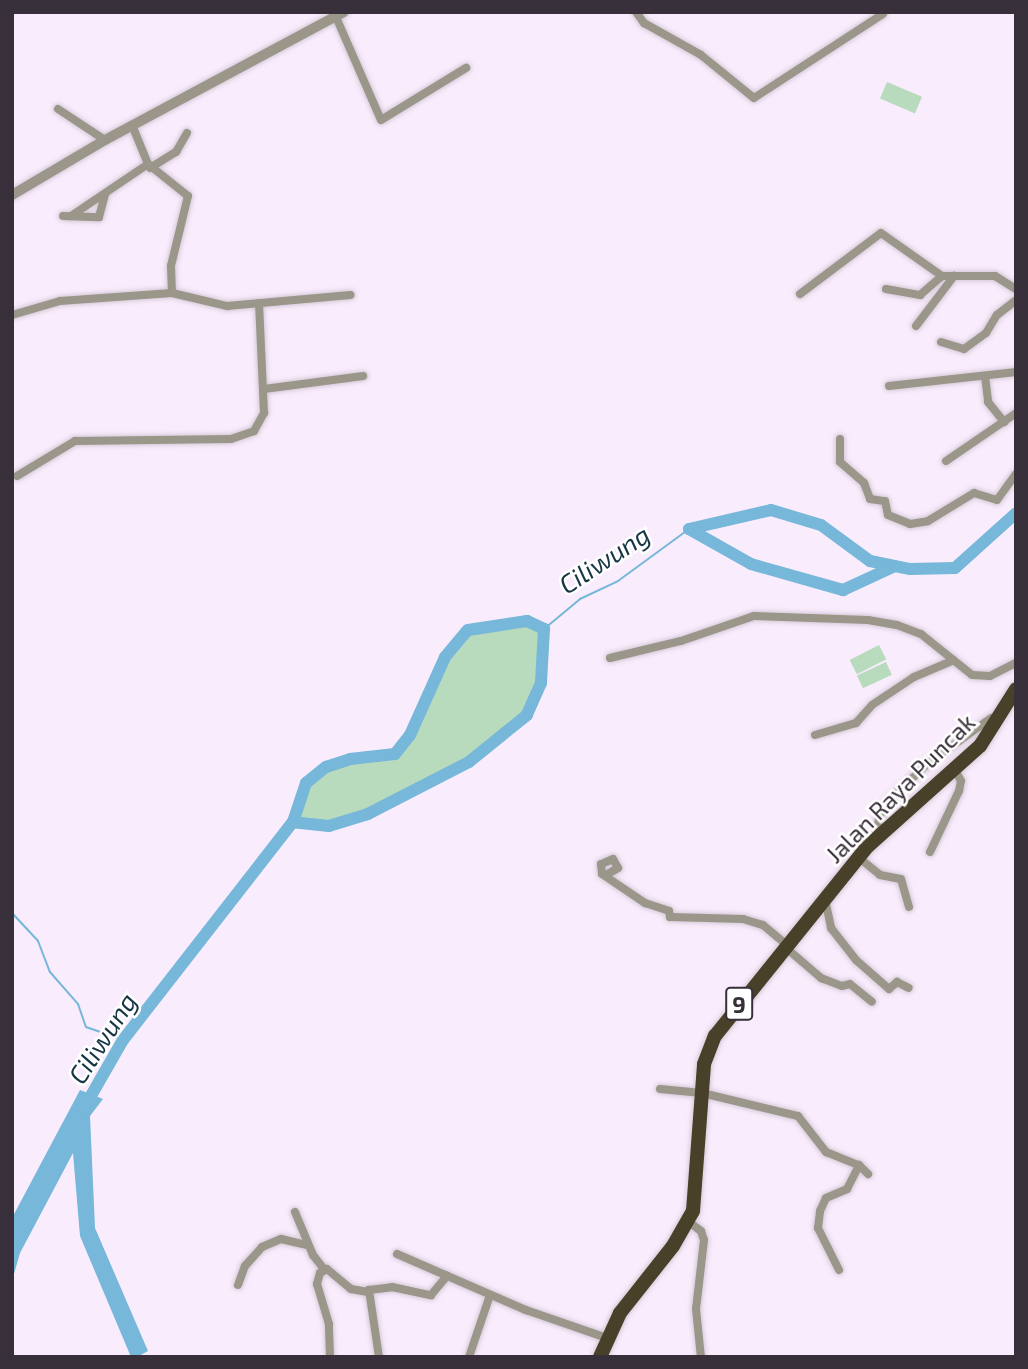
<!DOCTYPE html>
<style>
body{margin:0}
#map{position:relative;width:1028px;height:1369px;overflow:hidden;background:#f9ecfc;font-family:"Exo 2",sans-serif}
div>[style]{position:absolute}
.green>*{inset:0;background:#b8dbbd;transform-origin:0 0}
.water>*{inset:0;background:#76b7da}
.stream>*{height:2px;margin:-1px;padding:0 1px;transform-origin:1px;border-radius:1px;background:#76b7da}
.river>*{height:12px;margin:-6px;padding:0 6px;transform-origin:6px;border-radius:6px;background:#76b7da}
.roads{filter:drop-shadow(0 0 2px #d6cad9) drop-shadow(0 0 2px #d6cad9)}
.minor>*{height:8px;margin:-4px;padding:0 4px;transform-origin:4px;border-radius:4px;background:#9a9689}
.tertiary>*{height:10px;margin:-5px;padding:0 5px;transform-origin:5px;border-radius:5px;background:#9a9689}
.trunk>*{height:14px;margin:-7px;padding:0 7px;transform-origin:7px;border-radius:7px;background:#484028}
span{translate:-50% -50%;white-space:nowrap;text-align:center;line-height:1.15;-webkit-text-stroke:5px #fff;paint-order:stroke}
.shield-label span{padding:2px 5px;background:#fff;border:2px solid;border-radius:5px;-webkit-text-stroke-width:0}
.shield-label{font-size:23px;color:#372f39;font-weight:700}
.street-label{font-size:24px;color:#372f39}
.water-label{font-size:26px;color:#173645;font-style:italic}
.frame{position:absolute;inset:0;border:14px solid #372f39;pointer-events:none}
</style>
<div id="map">
<div class="green">
<i style="left:887px;top:82px;width:38px;height:18px;rotate:23deg"></i>
<i style="clip-path:polygon(527px 621px,544px 629px,541px 683px,527px 715px,469px 762px,368px 814px,329px 826px,293px 822px,306px 783px,326px 767px,395px 753px,410px 735px,445px 657px,468px 630px)"></i>
<i style="left:879px;top:645px;width:16px;height:33px;rotate:63deg"></i>
<i style="left:886px;top:662px;width:14px;height:32px;rotate:65deg"></i>
</div>
<div class="water">
<i style="clip-path:polygon(80px 1090px,103px 1099px,90px 1116px,95px 1228px,148px 1351px,137px 1357px,131px 1357px,80px 1236px,73px 1153px,20px 1253px,12px 1281px,12px 1218px)"></i>
</div>
<div class="stream">
<i style="left:544px;top:629px;width:47px;rotate:-39.8deg"></i>
<i style="left:580px;top:599px;width:42px;rotate:-25.3deg"></i>
<i style="left:618px;top:581px;width:88px;rotate:-36.2deg"></i>
<i style="left:12px;top:913px;width:38px;rotate:47deg"></i>
<i style="left:38px;top:941px;width:33px;rotate:69deg"></i>
<i style="left:50px;top:972px;width:43px;rotate:48.8deg"></i>
<i style="left:78px;top:1004px;width:24px;rotate:71deg"></i>
<i style="left:86px;top:1027px;width:39px;rotate:19deg"></i>
</div>
<div class="river">
<i style="left:689px;top:529px;width:84px;rotate:-13deg"></i>
<i style="left:771px;top:510px;width:52px;rotate:16.7deg"></i>
<i style="left:821px;top:525px;width:61px;rotate:36.3deg"></i>
<i style="left:870px;top:561px;width:41px;rotate:11.3deg"></i>
<i style="left:910px;top:569px;width:45px;rotate:-1.3deg"></i>
<i style="left:955px;top:568px;width:82px;rotate:-42deg"></i>
<i style="left:689px;top:529px;width:71px;rotate:29.4deg"></i>
<i style="left:751px;top:564px;width:96px;rotate:15.8deg"></i>
<i style="left:843px;top:590px;width:57px;rotate:-24.8deg"></i>
<i style="left:84px;top:1108px;width:78px;rotate:-60.2deg"></i>
<i style="left:123px;top:1040px;width:276px;rotate:-52.1deg"></i>
<i style="left:293px;top:822px;width:41px;rotate:-71.6deg"></i>
<i style="left:306px;top:783px;width:26px;rotate:-39deg"></i>
<i style="left:326px;top:767px;width:25px;rotate:-18deg"></i>
<i style="left:350px;top:759px;width:45px;rotate:-6.3deg"></i>
<i style="left:395px;top:754px;width:24px;rotate:-52deg"></i>
<i style="left:410px;top:735px;width:85px;rotate:-65.8deg"></i>
<i style="left:445px;top:657px;width:35px;rotate:-50deg"></i>
<i style="left:468px;top:630px;width:60px;rotate:-8.7deg"></i>
<i style="left:527px;top:621px;width:19px;rotate:25deg"></i>
<i style="left:544px;top:629px;width:54px;rotate:93.2deg"></i>
<i style="left:541px;top:683px;width:35px;rotate:114deg"></i>
<i style="left:527px;top:715px;width:75px;rotate:141deg"></i>
<i style="left:469px;top:762px;width:114px;rotate:152.8deg"></i>
<i style="left:368px;top:814px;width:41px;rotate:162.9deg"></i>
<i style="left:329px;top:826px;width:36px;rotate:-174deg"></i>
</div>
<div class="roads">
<div class="minor">
<i style="left:636px;top:12px;width:14px;rotate:54deg"></i>
<i style="left:644px;top:23px;width:65px;rotate:29.3deg"></i>
<i style="left:701px;top:55px;width:68px;rotate:39.1deg"></i>
<i style="left:754px;top:98px;width:154px;rotate:-33.1deg"></i>
<i style="left:336px;top:17px;width:112px;rotate:66.4deg"></i>
<i style="left:381px;top:120px;width:100px;rotate:-31.5deg"></i>
<i style="left:58px;top:109px;width:56px;rotate:33.4deg"></i>
<i style="left:148px;top:164px;width:51px;rotate:38.7deg"></i>
<i style="left:188px;top:196px;width:72px;rotate:103.7deg"></i>
<i style="left:171px;top:266px;width:27px;rotate:88deg"></i>
<i style="left:150px;top:168px;width:31px;rotate:-32deg"></i>
<i style="left:176px;top:152px;width:22px;rotate:-60deg"></i>
<i style="left:63px;top:216px;width:36px;rotate:2deg"></i>
<i style="left:99px;top:217px;width:24px;rotate:-75deg"></i>
<i style="left:71px;top:216px;width:93px;rotate:-34deg"></i>
<i style="left:148px;top:164px;width:42px;rotate:-112.3deg"></i>
<i style="left:886px;top:289px;width:35px;rotate:10deg"></i>
<i style="left:920px;top:295px;width:29px;rotate:-41deg"></i>
<i style="left:800px;top:294px;width:101px;rotate:-37deg"></i>
<i style="left:881px;top:233px;width:75px;rotate:35.2deg"></i>
<i style="left:942px;top:276px;width:53px"></i>
<i style="left:995px;top:276px;width:25px;rotate:32deg"></i>
<i style="left:12px;top:315px;width:50px;rotate:-16.3deg"></i>
<i style="left:60px;top:301px;width:112px;rotate:-4.1deg"></i>
<i style="left:172px;top:293px;width:57px;rotate:13.3deg"></i>
<i style="left:227px;top:306px;width:124px;rotate:-5.1deg"></i>
<i style="left:916px;top:326px;width:63px;rotate:-52.8deg"></i>
<i style="left:941px;top:342px;width:24px;rotate:17deg"></i>
<i style="left:964px;top:349px;width:27px;rotate:-36deg"></i>
<i style="left:986px;top:333px;width:21px;rotate:-59deg"></i>
<i style="left:997px;top:315px;width:24px;rotate:-38deg"></i>
<i style="left:985px;top:376px;width:26px;rotate:83deg"></i>
<i style="left:988px;top:402px;width:26px;rotate:51deg"></i>
<i style="left:889px;top:386px;width:128px;rotate:-6.3deg"></i>
<i style="left:264px;top:389px;width:100px;rotate:-7.5deg"></i>
<i style="left:840px;top:439px;width:23px;rotate:90deg"></i>
<i style="left:840px;top:462px;width:32px;rotate:41deg"></i>
<i style="left:864px;top:483px;width:17px;rotate:69deg"></i>
<i style="left:870px;top:499px;width:15px;rotate:8deg"></i>
<i style="left:885px;top:501px;width:14px;rotate:78deg"></i>
<i style="left:888px;top:515px;width:24px;rotate:22deg"></i>
<i style="left:910px;top:524px;width:18px;rotate:-9deg"></i>
<i style="left:928px;top:521px;width:54px;rotate:-31.3deg"></i>
<i style="left:974px;top:493px;width:24px;rotate:17deg"></i>
<i style="left:997px;top:500px;width:32px;rotate:-54deg"></i>
<i style="left:946px;top:461px;width:85px;rotate:-34.4deg"></i>
<i style="left:17px;top:476px;width:68px;rotate:-31.1deg"></i>
<i style="left:75px;top:441px;width:156px;rotate:-0.7deg"></i>
<i style="left:231px;top:439px;width:24px;rotate:-19deg"></i>
<i style="left:254px;top:431px;width:21px;rotate:-61deg"></i>
<i style="left:264px;top:413px;width:110px;rotate:-92.6deg"></i>
<i style="left:610px;top:658px;width:73px;rotate:-13.5deg"></i>
<i style="left:681px;top:641px;width:77px;rotate:-18.9deg"></i>
<i style="left:754px;top:616px;width:114px;rotate:2deg"></i>
<i style="left:868px;top:620px;width:29px;rotate:10deg"></i>
<i style="left:897px;top:625px;width:26px;rotate:21deg"></i>
<i style="left:921px;top:634px;width:65px;rotate:38.8deg"></i>
<i style="left:972px;top:675px;width:18px;rotate:3deg"></i>
<i style="left:990px;top:676px;width:29px;rotate:-27deg"></i>
<i style="left:815px;top:735px;width:43px;rotate:-16.3deg"></i>
<i style="left:856px;top:723px;width:24px;rotate:-48deg"></i>
<i style="left:872px;top:705px;width:50px;rotate:-33.7deg"></i>
<i style="left:914px;top:677px;width:43px;rotate:-23deg"></i>
<i style="left:877px;top:836px;width:19px;rotate:-84deg"></i>
<i style="left:879px;top:817px;width:17px;rotate:-59deg"></i>
<i style="left:888px;top:802px;width:54px;rotate:-44.3deg"></i>
<i style="left:927px;top:764px;width:79px;rotate:-35.7deg"></i>
<i style="left:930px;top:852px;width:68px;rotate:-64.6deg"></i>
<i style="left:959px;top:791px;width:10px;rotate:-79deg"></i>
<i style="left:961px;top:781px;width:10px;rotate:-119deg"></i>
<i style="left:858px;top:857px;width:28px;rotate:39deg"></i>
<i style="left:880px;top:875px;width:21px;rotate:11deg"></i>
<i style="left:901px;top:879px;width:29px;rotate:74deg"></i>
<i style="left:606px;top:875px;width:14px;rotate:-30deg"></i>
<i style="left:618px;top:868px;width:10px;rotate:-119deg"></i>
<i style="left:613px;top:859px;width:13px;rotate:157deg"></i>
<i style="left:601px;top:864px;width:10px;rotate:84deg"></i>
<i style="left:602px;top:874px;width:52px;rotate:34deg"></i>
<i style="left:645px;top:903px;width:25px;rotate:18deg"></i>
<i style="left:669px;top:911px;width:6px;rotate:81deg"></i>
<i style="left:670px;top:917px;width:73px;rotate:1.6deg"></i>
<i style="left:743px;top:919px;width:21px;rotate:17deg"></i>
<i style="left:763px;top:925px;width:31px;rotate:40deg"></i>
<i style="left:825px;top:899px;width:30px;rotate:78deg"></i>
<i style="left:831px;top:928px;width:41px;rotate:52deg"></i>
<i style="left:856px;top:960px;width:44px;rotate:41.3deg"></i>
<i style="left:889px;top:989px;width:11px;rotate:-41deg"></i>
<i style="left:897px;top:982px;width:13px;rotate:27deg"></i>
<i style="left:785px;top:947px;width:48px;rotate:40.7deg"></i>
<i style="left:821px;top:978px;width:22px;rotate:21deg"></i>
<i style="left:842px;top:986px;width:8px;rotate:-14deg"></i>
<i style="left:850px;top:984px;width:28px;rotate:39deg"></i>
<i style="left:660px;top:1089px;width:42px;rotate:5.4deg"></i>
<i style="left:702px;top:1093px;width:99px;rotate:13.5deg"></i>
<i style="left:798px;top:1116px;width:46px;rotate:52.1deg"></i>
<i style="left:826px;top:1152px;width:35px;rotate:22deg"></i>
<i style="left:859px;top:1165px;width:13px;rotate:45deg"></i>
<i style="left:295px;top:1212px;width:47px;rotate:67.3deg"></i>
<i style="left:313px;top:1255px;width:18px;rotate:52deg"></i>
<i style="left:689px;top:1222px;width:15px;rotate:37deg"></i>
<i style="left:701px;top:1231px;width:9px;rotate:72deg"></i>
<i style="left:704px;top:1240px;width:69px;rotate:96.6deg"></i>
<i style="left:696px;top:1309px;width:48px;rotate:84.1deg"></i>
<i style="left:397px;top:1254px;width:141px;rotate:23.5deg"></i>
<i style="left:526px;top:1310px;width:86px;rotate:19.1deg"></i>
<i style="left:839px;top:1270px;width:47px;rotate:-116.6deg"></i>
<i style="left:818px;top:1228px;width:17px;rotate:-83deg"></i>
<i style="left:820px;top:1211px;width:14px;rotate:-65deg"></i>
<i style="left:826px;top:1198px;width:23px;rotate:-23deg"></i>
<i style="left:847px;top:1189px;width:27px;rotate:-63deg"></i>
<i style="left:238px;top:1285px;width:20px;rotate:-70deg"></i>
<i style="left:245px;top:1266px;width:25px;rotate:-48deg"></i>
<i style="left:262px;top:1247px;width:21px;rotate:-23deg"></i>
<i style="left:281px;top:1239px;width:28px;rotate:13deg"></i>
<i style="left:330px;top:1357px;width:33px;rotate:-92deg"></i>
<i style="left:329px;top:1324px;width:42px;rotate:-106.7deg"></i>
<i style="left:317px;top:1284px;width:11px;rotate:-75deg"></i>
<i style="left:320px;top:1273px;width:8px;rotate:-30deg"></i>
<i style="left:327px;top:1269px;width:31px;rotate:40deg"></i>
<i style="left:351px;top:1289px;width:17px;rotate:10deg"></i>
<i style="left:379px;top:1357px;width:68px;rotate:-98.5deg"></i>
<i style="left:369px;top:1290px;width:23px;rotate:-7deg"></i>
<i style="left:392px;top:1287px;width:40px;rotate:12deg"></i>
<i style="left:431px;top:1295px;width:25px;rotate:-50deg"></i>
<i style="left:469px;top:1357px;width:65px;rotate:-71.3deg"></i>
</div>
<div class="tertiary">
<i style="left:12px;top:195px;width:108px;rotate:-30.6deg"></i>
<i style="left:105px;top:140px;width:271px;rotate:-28.2deg"></i>
</div>
<div class="trunk">
<i style="left:600px;top:1357px;width:48px;rotate:-65.6deg"></i>
<i style="left:620px;top:1313px;width:85px;rotate:-51.7deg"></i>
<i style="left:673px;top:1246px;width:40px;rotate:-60.3deg"></i>
<i style="left:693px;top:1211px;width:147px;rotate:-85.7deg"></i>
<i style="left:704px;top:1064px;width:30px;rotate:-69deg"></i>
<i style="left:715px;top:1036px;width:244px;rotate:-51.2deg"></i>
<i style="left:868px;top:846px;width:150px;rotate:-41.8deg"></i>
<i style="left:980px;top:746px;width:67px;rotate:-57.7deg"></i>
</div>
</div>
<div class="shield-label">
<span style="left:739px;top:1004px">9</span>
</div>
<div class="street-label">
<span style="left:900px;top:788px;rotate:-45deg">Jalan Raya Puncak</span>
</div>
<div class="water-label">
<span style="left:604px;top:559px;rotate:-33deg">Ciliwung</span>
<span style="left:102px;top:1038px;rotate:-57deg">Ciliwung</span>
</div>
<div class="frame"></div>
</div>
